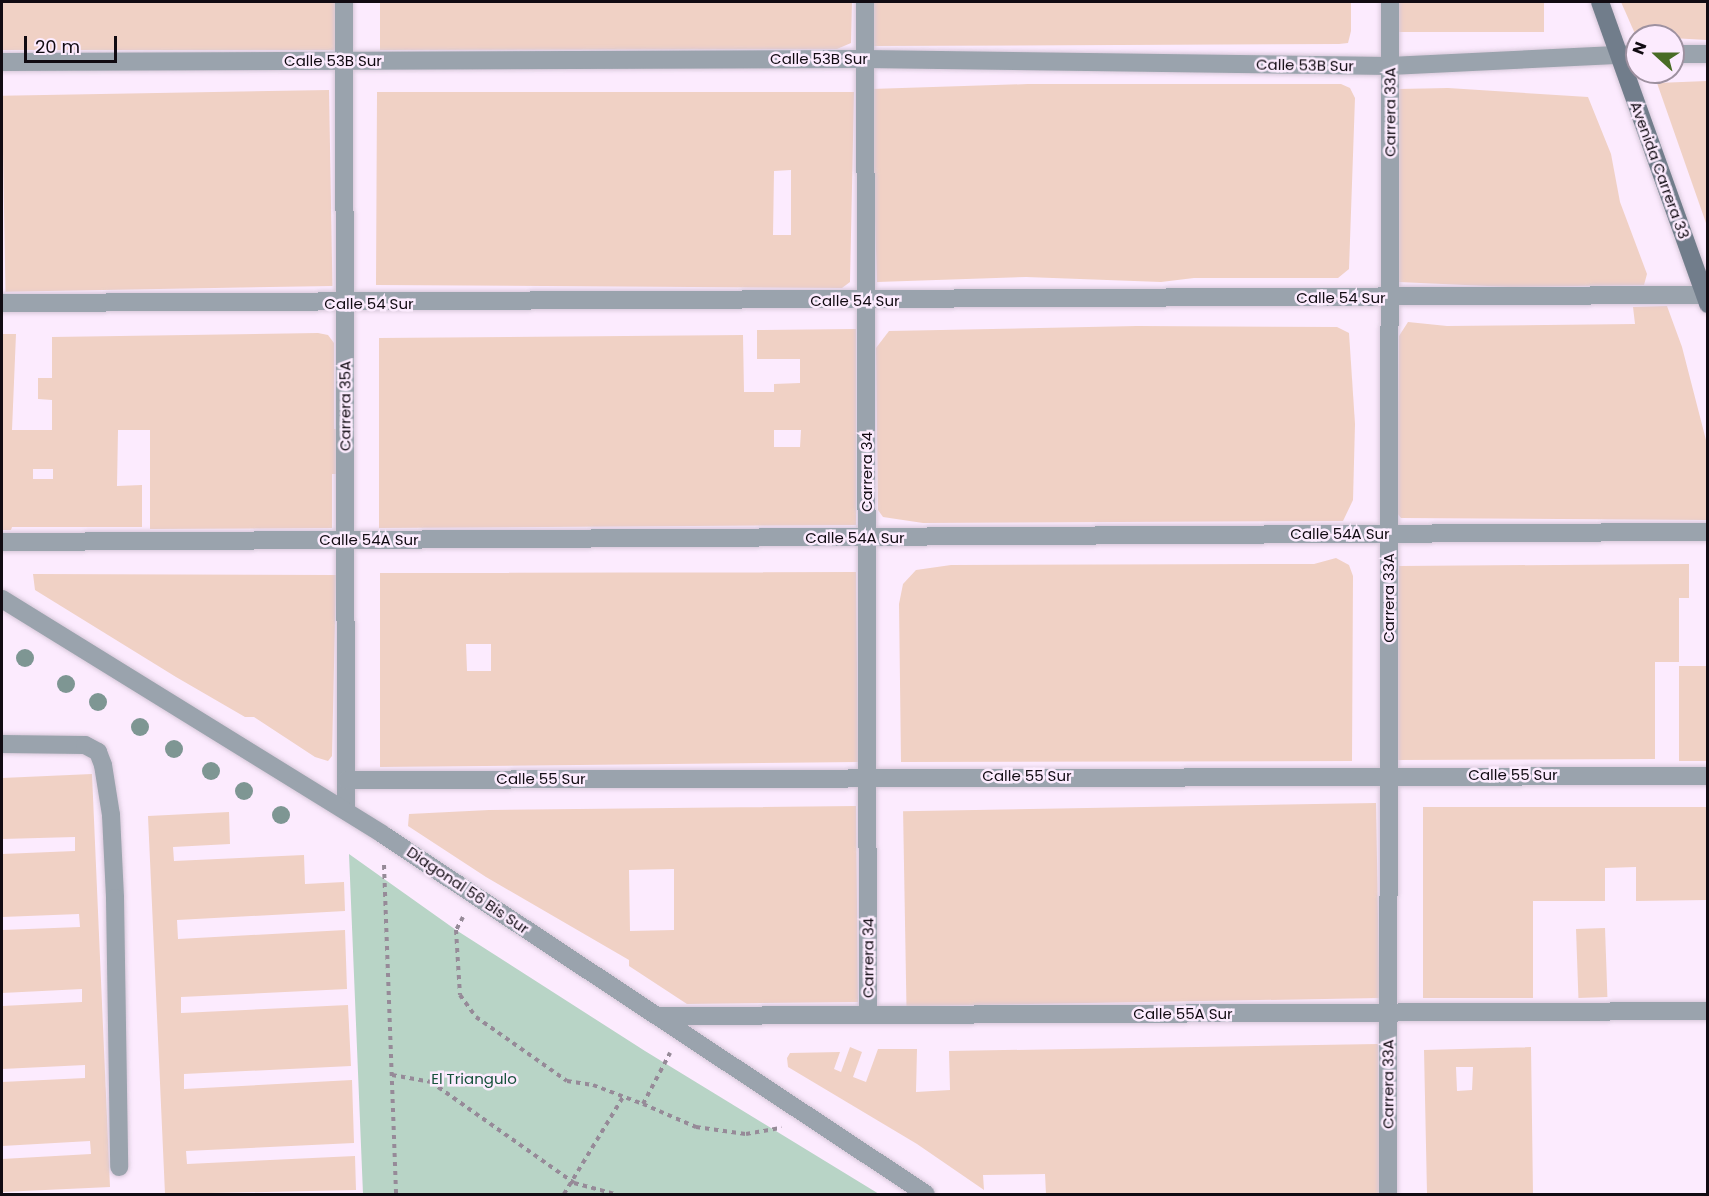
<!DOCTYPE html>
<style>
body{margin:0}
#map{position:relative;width:1709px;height:1196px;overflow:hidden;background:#fcebfe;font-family:Poppins,sans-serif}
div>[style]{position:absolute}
.green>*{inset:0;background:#b8d4c6}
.building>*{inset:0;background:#f0d1c5;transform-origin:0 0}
.path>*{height:4px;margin-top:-2px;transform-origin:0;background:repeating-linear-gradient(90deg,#968a98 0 4.5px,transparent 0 9px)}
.roads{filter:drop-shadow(0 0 2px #d6c7d8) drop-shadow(0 0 2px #d6c7d8)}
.minor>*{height:18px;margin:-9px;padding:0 9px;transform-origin:9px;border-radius:9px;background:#9aa3ad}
.secondary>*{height:18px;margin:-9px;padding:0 9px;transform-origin:9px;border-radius:9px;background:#717d8b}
.trees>*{width:18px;height:18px;margin:-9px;border-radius:50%;background:#7e9693}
span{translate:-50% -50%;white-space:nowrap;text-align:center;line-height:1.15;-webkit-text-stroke:5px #fcebfe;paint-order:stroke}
.street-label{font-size:15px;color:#110b12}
.park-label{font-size:15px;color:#16513b}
.frame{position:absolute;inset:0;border:3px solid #110b12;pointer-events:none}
.north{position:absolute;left:1625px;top:24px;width:60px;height:60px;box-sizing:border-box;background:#fcebfe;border:2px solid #9e91a0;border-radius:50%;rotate:291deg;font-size:16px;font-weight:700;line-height:24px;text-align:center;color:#110b12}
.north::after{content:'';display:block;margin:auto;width:21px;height:27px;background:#486c25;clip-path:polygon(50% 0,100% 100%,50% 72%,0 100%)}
.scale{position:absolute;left:24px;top:36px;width:93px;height:27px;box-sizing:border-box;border:3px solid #110b12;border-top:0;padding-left:8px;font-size:18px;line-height:21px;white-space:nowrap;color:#110b12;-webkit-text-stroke:4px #fcebfe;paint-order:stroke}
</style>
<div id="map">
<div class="green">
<i style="clip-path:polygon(349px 854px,456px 930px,645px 1051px,879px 1194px,363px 1194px)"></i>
</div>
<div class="building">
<i style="left:2px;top:2px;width:334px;height:48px"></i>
<i style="clip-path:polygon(380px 2px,852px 2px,851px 43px,837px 49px,380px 50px)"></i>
<i style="clip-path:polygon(873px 2px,1351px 2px,1351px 31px,1348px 43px,1339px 44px,873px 46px)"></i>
<i style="left:1398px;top:2px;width:146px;height:30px"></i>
<i style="clip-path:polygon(1621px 2px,1707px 2px,1707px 40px,1636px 36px)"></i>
<i style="clip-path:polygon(1707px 81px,1707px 223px,1706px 223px,1657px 83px)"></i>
<i style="clip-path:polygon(1028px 84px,1341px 84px,1350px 88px,1355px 98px,1349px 269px,1338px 278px,1194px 278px,1161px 282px,1026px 277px,877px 282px,871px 89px)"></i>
<i style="clip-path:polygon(1448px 88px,1588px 97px,1611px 154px,1620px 202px,1647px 274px,1644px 285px,1510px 287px,1398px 282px,1398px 89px)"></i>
<i style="left:329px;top:90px;width:196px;height:327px;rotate:89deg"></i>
<i style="clip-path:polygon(evenodd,377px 92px,854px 92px,850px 282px,842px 288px,376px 285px,377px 92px,791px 170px,791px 235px,773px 235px,774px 171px,791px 170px)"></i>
<i style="clip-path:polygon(1667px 306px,1682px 347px,1707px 444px,1707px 520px,1401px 518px,1397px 513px,1399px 336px,1408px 322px,1447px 326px,1635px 324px,1633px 307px)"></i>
<i style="clip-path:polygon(1137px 326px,1337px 327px,1349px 333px,1355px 424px,1353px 500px,1343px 521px,923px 523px,883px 517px,878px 510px,876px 348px,889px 331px)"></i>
<i style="clip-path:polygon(evenodd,856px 329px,856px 525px,379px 528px,379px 338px,743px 335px,744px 392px,774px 392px,774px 384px,800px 383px,800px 359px,757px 359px,757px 330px,856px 329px,774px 430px,801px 430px,800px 447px,774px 447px,774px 430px)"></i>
<i style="clip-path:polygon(evenodd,318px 333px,328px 335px,334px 343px,334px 429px,339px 429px,340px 474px,332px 474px,332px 528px,150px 529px,150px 430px,118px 430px,117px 486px,142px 485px,142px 527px,12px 527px,11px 530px,2px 530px,2px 334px,16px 334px,12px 430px,52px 430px,52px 400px,38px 399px,38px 378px,52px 378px,52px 337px,318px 333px,33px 469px,53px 469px,53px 479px,33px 479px,33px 469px)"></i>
<i style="clip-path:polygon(1336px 558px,1349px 565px,1353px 576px,1352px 761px,901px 762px,899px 604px,903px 584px,916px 570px,951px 565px,1314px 564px)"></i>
<i style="clip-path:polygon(1689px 564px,1689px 598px,1679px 598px,1679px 662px,1655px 662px,1655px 759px,1395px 760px,1399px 566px)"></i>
<i style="clip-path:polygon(evenodd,856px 572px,858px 762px,380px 767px,380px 573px,856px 572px,466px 644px,491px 644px,491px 671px,467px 671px,466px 644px)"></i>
<i style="clip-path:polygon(33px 574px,336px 575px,332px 756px,328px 761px,315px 757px,254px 717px,245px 717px,176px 677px,35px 590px)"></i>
<i style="left:1707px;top:666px;width:95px;height:28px;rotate:90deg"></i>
<i style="clip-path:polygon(92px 774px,110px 1187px,2px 1192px,2px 1159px,91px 1154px,90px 1141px,2px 1146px,2px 1082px,85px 1078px,85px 1065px,2px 1069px,2px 1006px,82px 1002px,82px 989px,2px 993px,2px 930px,80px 927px,79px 914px,2px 917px,2px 854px,75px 851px,75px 837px,2px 839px,2px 778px)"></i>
<i style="left:1376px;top:803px;width:195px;height:473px;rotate:89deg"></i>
<i style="clip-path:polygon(evenodd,856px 806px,858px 1002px,687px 1004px,629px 966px,629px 960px,486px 877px,408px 826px,409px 814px,489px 810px,856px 806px,674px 869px,674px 930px,630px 931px,629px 870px,674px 869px)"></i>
<i style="clip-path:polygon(1423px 807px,1707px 807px,1707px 900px,1636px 901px,1636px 867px,1605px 868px,1605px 901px,1533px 901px,1533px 998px,1423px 998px)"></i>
<i style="clip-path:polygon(229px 812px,230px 844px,173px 847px,174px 861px,304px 855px,305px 884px,344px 882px,345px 911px,177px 920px,178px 939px,345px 930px,347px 989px,181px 997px,181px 1013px,348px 1005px,351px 1066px,184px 1074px,184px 1089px,352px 1080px,354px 1143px,186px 1151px,187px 1164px,355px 1156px,356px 1190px,165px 1194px,148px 816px)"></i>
<i style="left:1605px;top:928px;width:69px;height:29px;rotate:88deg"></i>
<i style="clip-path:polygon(1378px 1044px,1380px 1194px,1046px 1194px,1045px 1174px,983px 1175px,984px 1190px,917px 1144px,788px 1067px,787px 1058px,790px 1053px,840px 1052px,834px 1069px,841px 1072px,850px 1047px,862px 1052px,853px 1077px,866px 1082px,878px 1049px,917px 1049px,916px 1092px,950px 1090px,949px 1051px)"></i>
<i style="clip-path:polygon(evenodd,1531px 1047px,1533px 1194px,1427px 1194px,1424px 1050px,1531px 1047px,1456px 1067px,1473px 1067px,1472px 1090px,1457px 1091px,1456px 1067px)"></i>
</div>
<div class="path">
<i style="left:384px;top:865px;width:329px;rotate:87.9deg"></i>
<i style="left:463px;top:917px;width:15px;rotate:118deg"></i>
<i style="left:456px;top:930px;width:65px;rotate:86.5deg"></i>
<i style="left:460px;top:995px;width:27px;rotate:54deg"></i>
<i style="left:476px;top:1017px;width:111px;rotate:35.1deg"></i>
<i style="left:567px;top:1081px;width:26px;rotate:9deg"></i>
<i style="left:593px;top:1085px;width:53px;rotate:20.8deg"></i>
<i style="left:643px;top:1104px;width:58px;rotate:-62.1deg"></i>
<i style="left:392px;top:1075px;width:40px;rotate:10deg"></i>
<i style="left:431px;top:1082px;width:175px;rotate:35.2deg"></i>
<i style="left:574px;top:1183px;width:42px;rotate:15deg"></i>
<i style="left:643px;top:1104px;width:58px;rotate:23.5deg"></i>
<i style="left:696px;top:1127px;width:50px;rotate:8deg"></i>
<i style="left:746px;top:1134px;width:36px;rotate:-10deg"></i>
<i style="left:564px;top:1194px;width:114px;rotate:-58.7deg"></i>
</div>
<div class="roads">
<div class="minor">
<i style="left:344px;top:2px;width:809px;rotate:89.86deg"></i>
<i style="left:865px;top:2px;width:1013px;rotate:89.83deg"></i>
<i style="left:1673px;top:54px;width:35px"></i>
<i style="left:2px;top:62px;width:863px;rotate:-0.2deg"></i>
<i style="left:865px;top:59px;width:525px;rotate:0.76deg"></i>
<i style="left:1390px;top:66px;width:247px;rotate:-2.8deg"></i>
<i style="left:2px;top:303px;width:1706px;rotate:-0.27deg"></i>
<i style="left:2px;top:542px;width:1706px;rotate:-0.34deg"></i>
<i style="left:2px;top:599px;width:447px;rotate:31.7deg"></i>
<i style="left:382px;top:834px;width:652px;rotate:33.5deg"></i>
<i style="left:2px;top:744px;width:83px;rotate:0.7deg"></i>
<i style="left:85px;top:745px;width:15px;rotate:28deg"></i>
<i style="left:98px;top:752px;width:14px;rotate:69deg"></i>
<i style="left:103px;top:765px;width:51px;rotate:80.9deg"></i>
<i style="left:111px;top:815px;width:83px;rotate:87.2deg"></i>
<i style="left:115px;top:898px;width:269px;rotate:89.1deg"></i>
<i style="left:346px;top:780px;width:1362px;rotate:-0.17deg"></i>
<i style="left:658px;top:1016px;width:1050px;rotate:-0.27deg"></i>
<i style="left:1388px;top:1194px;width:1192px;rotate:-89.9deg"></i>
</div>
<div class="secondary">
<i style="left:1600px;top:2px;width:321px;rotate:70.3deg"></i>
</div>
</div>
<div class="trees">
<i style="left:25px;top:658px"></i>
<i style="left:66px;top:684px"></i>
<i style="left:98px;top:702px"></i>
<i style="left:140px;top:727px"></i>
<i style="left:174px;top:749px"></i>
<i style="left:211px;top:771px"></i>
<i style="left:244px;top:791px"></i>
<i style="left:281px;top:815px"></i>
</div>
<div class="street-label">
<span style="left:819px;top:59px">Calle 53B Sur</span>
<span style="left:333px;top:61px">Calle 53B Sur</span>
<span style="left:1305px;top:65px;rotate:1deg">Calle 53B Sur</span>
<span style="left:1390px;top:112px;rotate:-90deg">Carrera 33A</span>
<span style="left:1660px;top:170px;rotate:70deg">Avenida Carrera 33</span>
<span style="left:1341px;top:298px">Calle 54 Sur</span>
<span style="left:855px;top:301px">Calle 54 Sur</span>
<span style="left:369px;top:304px">Calle 54 Sur</span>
<span style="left:345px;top:406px;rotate:-90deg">Carrera 35A</span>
<span style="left:867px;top:472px;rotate:-90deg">Carrera 34</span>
<span style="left:1340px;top:534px">Calle 54A Sur</span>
<span style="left:855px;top:538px">Calle 54A Sur</span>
<span style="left:369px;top:540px">Calle 54A Sur</span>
<span style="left:1389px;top:598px;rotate:-90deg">Carrera 33A</span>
<span style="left:1513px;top:775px">Calle 55 Sur</span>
<span style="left:1027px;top:776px">Calle 55 Sur</span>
<span style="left:541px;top:779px">Calle 55 Sur</span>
<span style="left:468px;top:890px;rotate:34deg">Diagonal 56 Bis Sur</span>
<span style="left:868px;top:958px;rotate:-90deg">Carrera 34</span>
<span style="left:1183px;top:1014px">Calle 55A Sur</span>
<span style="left:1388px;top:1084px;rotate:-90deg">Carrera 33A</span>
</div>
<div class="park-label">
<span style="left:474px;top:1079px">El Triangulo</span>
</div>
<div class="frame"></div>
<div class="north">N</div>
<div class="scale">20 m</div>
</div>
